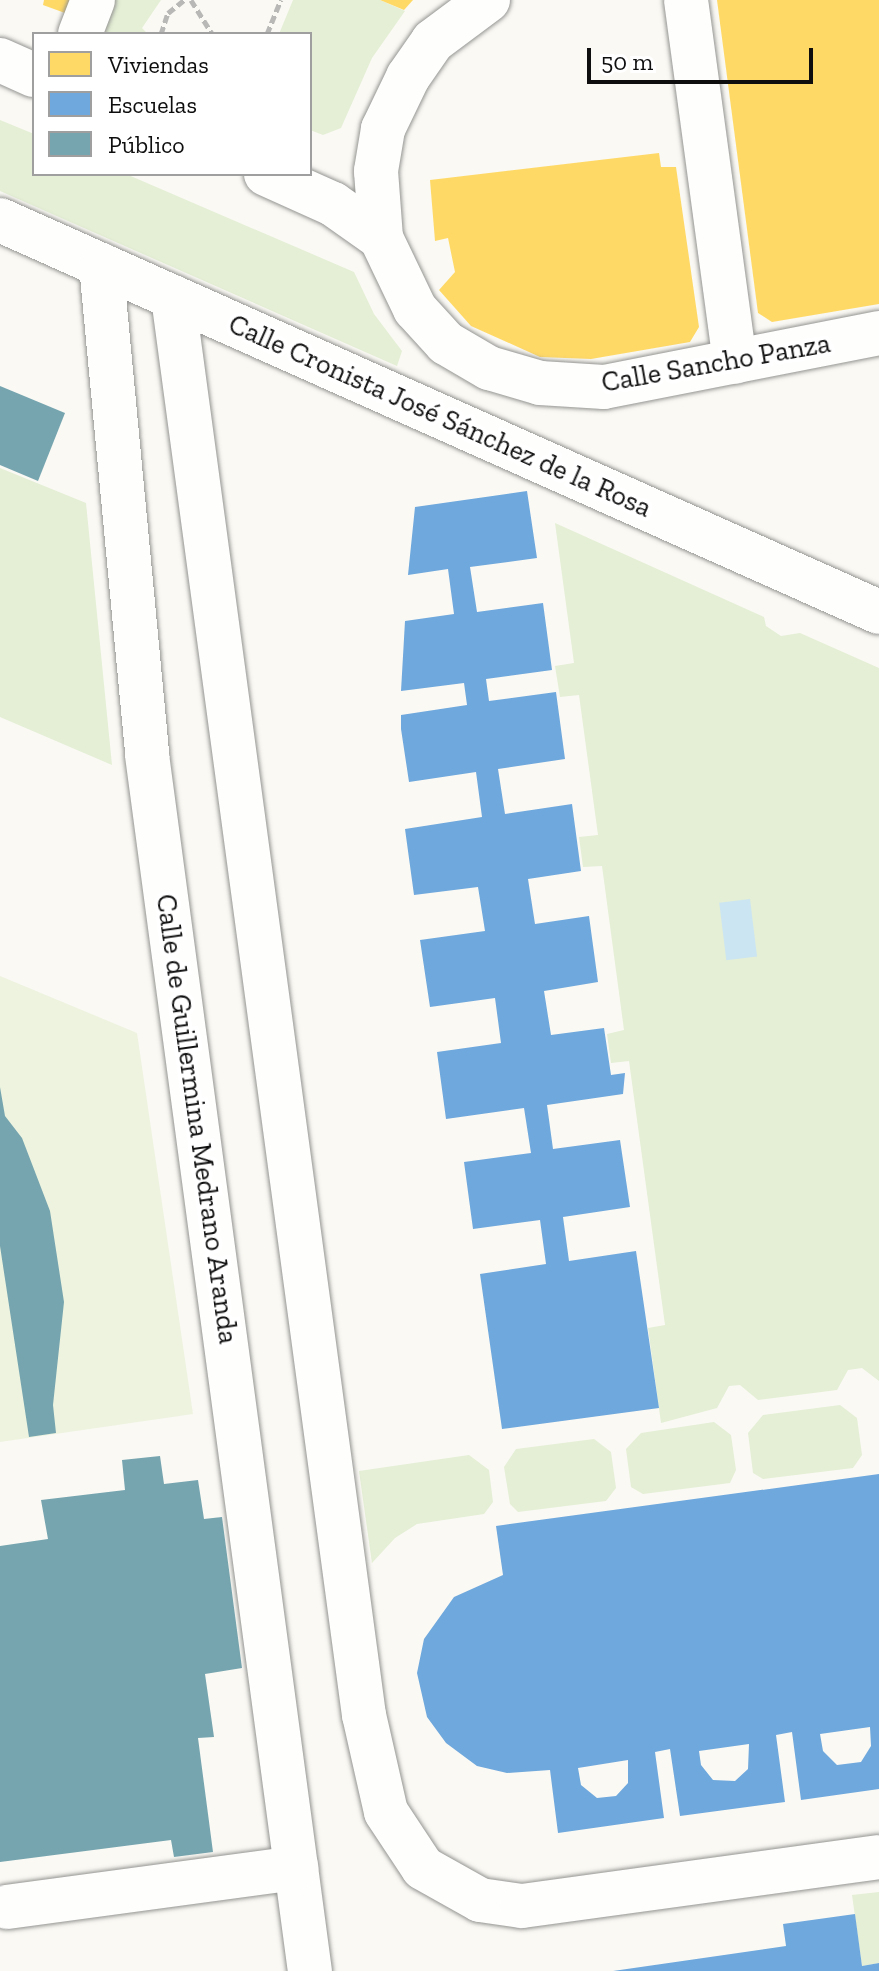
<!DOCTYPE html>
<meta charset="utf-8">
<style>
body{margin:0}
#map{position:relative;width:879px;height:1971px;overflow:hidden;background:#faf9f4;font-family:"Zilla Slab",serif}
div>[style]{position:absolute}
.green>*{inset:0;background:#e4efd5}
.pitch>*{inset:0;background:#edf3df}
.water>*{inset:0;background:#cce5f2;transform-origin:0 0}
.homes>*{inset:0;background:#ffd966}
.schools>*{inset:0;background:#6fa8dc}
.public>*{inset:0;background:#76a5af}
.path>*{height:5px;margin-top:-2.5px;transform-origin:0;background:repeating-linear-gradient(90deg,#b8b8b7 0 8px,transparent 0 12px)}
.roads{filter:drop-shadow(0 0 2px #949492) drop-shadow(0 0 2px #949492)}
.minor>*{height:44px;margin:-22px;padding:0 22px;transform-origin:22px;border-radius:22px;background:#fefefd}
span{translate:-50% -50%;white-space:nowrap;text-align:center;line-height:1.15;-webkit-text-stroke:8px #fff;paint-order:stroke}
.street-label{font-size:28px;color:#0e0e0e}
.legend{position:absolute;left:32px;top:32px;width:280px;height:144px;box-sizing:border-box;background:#fff;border:2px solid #9f9f9f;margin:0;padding:10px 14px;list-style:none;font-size:24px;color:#0e0e0e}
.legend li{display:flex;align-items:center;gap:16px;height:40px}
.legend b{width:40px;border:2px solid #9f9f9f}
.scale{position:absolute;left:587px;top:48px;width:226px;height:36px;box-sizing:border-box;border:4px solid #0e0e0e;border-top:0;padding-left:10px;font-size:24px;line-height:28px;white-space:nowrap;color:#0e0e0e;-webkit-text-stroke:6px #fff;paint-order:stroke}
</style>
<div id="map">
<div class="green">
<i style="clip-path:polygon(105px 0,161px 0,142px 28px,148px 34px,91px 34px)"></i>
<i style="clip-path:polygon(293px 0,380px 0,405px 11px,372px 58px,341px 128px,323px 135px,310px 130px,310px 34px,279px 34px)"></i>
<i style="clip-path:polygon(0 120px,34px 134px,34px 174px,126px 174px,354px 272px,374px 314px,402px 351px,397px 366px,0 191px)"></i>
<i style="clip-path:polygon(0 468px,86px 503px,112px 765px,0 717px)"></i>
<i style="clip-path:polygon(555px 523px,764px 617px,766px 626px,781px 636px,800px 633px,879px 668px,879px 1381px,862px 1368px,848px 1370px,837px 1390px,758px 1400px,740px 1385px,729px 1386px,717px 1408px,661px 1423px,648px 1328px,665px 1325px,629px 1061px,611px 1063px,607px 1034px,624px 1030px,602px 866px,583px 867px,579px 837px,598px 835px,579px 695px,560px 697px,555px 666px,574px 663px)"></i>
<i style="clip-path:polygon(840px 1405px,857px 1418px,862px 1455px,853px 1468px,763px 1479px,753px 1473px,748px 1433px,763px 1415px)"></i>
<i style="clip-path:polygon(714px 1422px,731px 1435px,736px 1470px,730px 1483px,643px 1494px,631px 1487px,626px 1449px,641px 1433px)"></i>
<i style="clip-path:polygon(594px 1439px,611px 1452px,616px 1488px,606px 1501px,518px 1512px,510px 1504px,504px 1467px,516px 1449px)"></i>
<i style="clip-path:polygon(469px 1455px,489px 1470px,493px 1502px,484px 1514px,417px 1524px,395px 1538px,372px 1563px,359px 1471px)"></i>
<i style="clip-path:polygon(879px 1892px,879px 1963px,862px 1966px,852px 1895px)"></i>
</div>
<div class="pitch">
<i style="clip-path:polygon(0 976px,137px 1033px,193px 1414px,0 1442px)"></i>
</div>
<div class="water">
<i style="left:750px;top:899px;width:58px;height:31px;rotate:83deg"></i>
</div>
<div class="homes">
<i style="clip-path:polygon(44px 0,83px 0,76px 17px,43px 5px)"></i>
<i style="clip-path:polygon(380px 0,413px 0,404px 10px)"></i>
<i style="clip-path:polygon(717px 0,879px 0,879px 304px,772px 322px,758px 313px)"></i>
<i style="clip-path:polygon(659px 153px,661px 167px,676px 167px,699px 327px,690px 342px,591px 359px,540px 357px,471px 326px,439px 290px,455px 272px,448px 238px,435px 241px,430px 180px)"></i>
</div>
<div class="schools">
<i style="clip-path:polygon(527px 491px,537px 558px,470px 567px,477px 612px,543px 603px,552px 670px,486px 679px,489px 701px,556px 692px,565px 759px,498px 769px,505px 814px,572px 804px,581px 871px,528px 879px,535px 924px,589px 916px,598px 982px,544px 991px,551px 1035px,604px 1028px,611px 1075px,625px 1073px,623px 1094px,547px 1105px,553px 1149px,620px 1140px,630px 1207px,563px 1217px,569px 1261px,636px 1251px,659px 1408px,502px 1429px,480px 1274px,546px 1264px,540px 1220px,473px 1229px,464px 1162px,531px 1153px,524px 1108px,446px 1119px,437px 1052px,501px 1043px,495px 998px,430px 1007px,420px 940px,485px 931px,478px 887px,414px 895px,405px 829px,482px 817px,476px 772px,409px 782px,401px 729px,401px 715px,467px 705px,464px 683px,401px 691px,405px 621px,454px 614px,448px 569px,408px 575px,415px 507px)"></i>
<i style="clip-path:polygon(evenodd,879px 1474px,879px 1789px,801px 1800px,792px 1732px,776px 1735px,785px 1802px,680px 1816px,670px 1749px,655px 1752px,664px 1818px,558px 1833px,550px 1770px,507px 1773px,477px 1766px,446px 1743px,427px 1717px,417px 1673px,424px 1639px,454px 1597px,503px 1575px,496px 1526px,879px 1474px,870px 1727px,871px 1746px,861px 1762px,837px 1765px,823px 1751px,820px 1734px,870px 1727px,879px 1474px,749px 1744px,748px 1769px,735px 1781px,713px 1780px,701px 1765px,699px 1751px,749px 1744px,879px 1474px,628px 1760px,628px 1783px,616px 1796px,597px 1798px,581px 1785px,578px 1768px,628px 1760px)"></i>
<i style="clip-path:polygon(855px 1914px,862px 1966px,879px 1963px,879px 1971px,613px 1971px,786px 1946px,783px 1924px)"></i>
</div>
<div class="public">
<i style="clip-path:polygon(0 386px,65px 413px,38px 481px,0 465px)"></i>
<i style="clip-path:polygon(0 1087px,5px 1116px,22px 1138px,50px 1211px,64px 1302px,53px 1405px,56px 1433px,29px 1437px,0 1246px)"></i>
<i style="clip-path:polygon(160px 1456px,164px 1484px,198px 1480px,204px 1519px,222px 1517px,242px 1668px,205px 1674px,214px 1737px,198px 1738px,213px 1852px,174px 1857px,171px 1840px,0 1862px,0 1546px,48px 1539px,41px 1500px,125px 1490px,122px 1460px)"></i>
</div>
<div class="path">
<i style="left:191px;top:0;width:40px;rotate:58deg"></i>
<i style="left:161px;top:34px;width:22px;rotate:-72deg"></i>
<i style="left:168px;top:13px;width:21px;rotate:-39deg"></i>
<i style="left:267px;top:34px;width:37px;rotate:-68deg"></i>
</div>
<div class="roads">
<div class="minor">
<i style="left:488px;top:0;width:69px;rotate:143.3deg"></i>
<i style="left:433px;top:41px;width:44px;rotate:124.8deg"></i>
<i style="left:408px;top:77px;width:58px;rotate:115.7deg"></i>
<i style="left:383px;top:129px;width:43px;rotate:99.5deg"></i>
<i style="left:376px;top:171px;width:67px;rotate:85.7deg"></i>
<i style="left:381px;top:238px;width:79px;rotate:64.4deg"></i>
<i style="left:415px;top:309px;width:46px;rotate:47.6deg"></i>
<i style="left:446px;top:343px;width:50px;rotate:30.2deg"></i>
<i style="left:489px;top:368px;width:53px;rotate:16.4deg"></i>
<i style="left:540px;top:383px;width:64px;rotate:3.6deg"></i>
<i style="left:604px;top:387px;width:280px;rotate:-11.1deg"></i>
<i style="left:686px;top:0;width:365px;rotate:82.3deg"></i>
<i style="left:80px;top:34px;width:36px;rotate:-69deg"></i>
<i style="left:0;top:60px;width:37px;rotate:24deg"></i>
<i style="left:266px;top:174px;width:73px;rotate:24.1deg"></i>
<i style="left:333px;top:204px;width:59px;rotate:35.3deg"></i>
<i style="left:0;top:220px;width:962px;rotate:24.04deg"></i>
<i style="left:101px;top:265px;width:492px;rotate:84.6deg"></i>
<i style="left:147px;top:755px;width:1227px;rotate:82.37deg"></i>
<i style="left:173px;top:297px;width:1431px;rotate:82.33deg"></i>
<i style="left:364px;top:1715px;width:99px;rotate:77.2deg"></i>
<i style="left:386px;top:1812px;width:67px;rotate:56.5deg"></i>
<i style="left:423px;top:1868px;width:65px;rotate:29.3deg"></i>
<i style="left:480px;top:1900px;width:42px;rotate:8.1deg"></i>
<i style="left:522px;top:1906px;width:360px;rotate:-7.8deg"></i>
<i style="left:7px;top:1907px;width:292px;rotate:-7.7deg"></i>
</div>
</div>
<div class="street-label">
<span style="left:716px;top:363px;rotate:-10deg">Calle Sancho Panza</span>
<span style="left:440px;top:416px;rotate:24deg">Calle Cronista José Sánchez de la Rosa</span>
<span style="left:197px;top:1119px;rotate:82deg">Calle de Guillermina Medrano Aranda</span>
</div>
<ul class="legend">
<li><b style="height:22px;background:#ffd966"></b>Viviendas</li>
<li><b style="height:22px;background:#6fa8dc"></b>Escuelas</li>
<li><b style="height:22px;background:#76a5af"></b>Público</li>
</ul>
<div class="scale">50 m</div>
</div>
